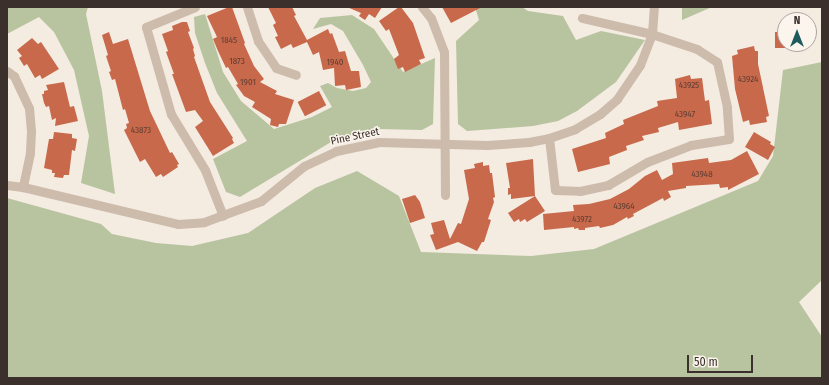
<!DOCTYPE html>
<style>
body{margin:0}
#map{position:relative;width:829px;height:385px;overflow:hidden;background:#f4ebe1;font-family:"Fira Sans Condensed",sans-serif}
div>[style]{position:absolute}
.green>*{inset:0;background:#b8c4a0}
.building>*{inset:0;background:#c8694b;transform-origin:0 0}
.minor>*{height:9px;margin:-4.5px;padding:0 4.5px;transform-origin:4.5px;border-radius:4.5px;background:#cdbbac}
span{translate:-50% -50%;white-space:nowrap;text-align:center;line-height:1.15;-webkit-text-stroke:3px #fbf5ee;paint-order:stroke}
.number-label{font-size:9px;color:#5e3e33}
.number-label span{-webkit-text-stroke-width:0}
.street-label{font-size:11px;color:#3b302b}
.frame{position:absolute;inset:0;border:8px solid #3b302b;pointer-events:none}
.north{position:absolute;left:777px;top:12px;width:40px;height:40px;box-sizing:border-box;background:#fbf5ee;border:1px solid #aea6a0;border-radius:50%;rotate:0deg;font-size:11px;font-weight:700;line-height:16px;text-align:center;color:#3b302b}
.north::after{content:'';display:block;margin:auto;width:14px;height:18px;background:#1f5a5e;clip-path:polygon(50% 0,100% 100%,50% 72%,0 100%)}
.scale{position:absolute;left:687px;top:355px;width:66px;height:18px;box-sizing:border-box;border:2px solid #3b302b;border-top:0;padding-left:5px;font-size:12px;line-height:14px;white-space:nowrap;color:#3b302b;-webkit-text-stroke:3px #fbf5ee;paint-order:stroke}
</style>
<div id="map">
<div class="green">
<i style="clip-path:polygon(7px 7px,88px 7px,86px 14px,102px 91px,115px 194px,81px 183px,89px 136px,74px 70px,54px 32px,39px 17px,7px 34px)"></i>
<i style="clip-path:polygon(475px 7px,522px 7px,528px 11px,563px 16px,576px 40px,601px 31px,645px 40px,616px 82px,577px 111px,558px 121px,533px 126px,467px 131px,458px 124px,456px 41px,479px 20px)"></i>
<i style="clip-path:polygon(682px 7px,712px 7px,682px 20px)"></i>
<i style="clip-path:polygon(205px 14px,223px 72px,241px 101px,274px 129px,312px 117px,332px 107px,320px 86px,328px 83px,337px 88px,353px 91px,366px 88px,371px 82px,363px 65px,343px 31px,331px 24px,313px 29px,320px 18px,352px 15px,374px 29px,403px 72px,435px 58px,433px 124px,422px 130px,379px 129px,360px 132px,331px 142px,240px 197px,226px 192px,213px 159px,247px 141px,217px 93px,205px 63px,195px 33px,194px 17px)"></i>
<i style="clip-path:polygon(822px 62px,822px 280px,799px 302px,822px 337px,822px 378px,7px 378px,7px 198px,101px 224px,112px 234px,156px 243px,192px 246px,248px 233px,315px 188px,357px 171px,399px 196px,421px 252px,531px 256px,594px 249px,758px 181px,773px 156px,783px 70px)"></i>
</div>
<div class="building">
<i style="clip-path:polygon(229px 7px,232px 7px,245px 43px,244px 44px,254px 66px,264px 79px,260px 82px,277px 91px,275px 94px,294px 100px,286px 124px,279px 124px,278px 127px,270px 125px,271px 119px,252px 107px,255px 102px,244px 96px,239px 89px,236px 85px,238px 84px,228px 67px,226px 68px,218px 51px,213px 39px,217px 37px,207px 16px)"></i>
<i style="clip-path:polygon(268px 7px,292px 7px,296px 15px,294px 16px,307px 40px,328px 29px,330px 34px,332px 33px,339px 52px,345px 51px,351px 71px,359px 71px,361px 87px,346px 90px,345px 85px,335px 86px,334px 68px,323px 70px,319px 52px,313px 55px,307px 42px,293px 48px,291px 44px,281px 49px,275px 37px,278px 36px,273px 25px,276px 23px)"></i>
<i style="clip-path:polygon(347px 7px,382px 7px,375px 18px,369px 14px,365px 20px,359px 16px,361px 13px)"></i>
<i style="clip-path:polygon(399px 7px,401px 7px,413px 23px,425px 58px,419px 60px,421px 64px,405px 72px,403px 67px,398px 69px,394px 59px,399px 55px,389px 29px,386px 31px,379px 21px)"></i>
<i style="clip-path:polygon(442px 7px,482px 7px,451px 23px)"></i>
<i style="clip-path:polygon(182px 22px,187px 22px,190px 31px,188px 32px,194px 48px,193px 49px,195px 56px,194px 57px,210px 102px,233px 138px,232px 139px,234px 143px,213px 156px,195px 127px,203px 121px,195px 110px,186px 112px,172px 74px,174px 74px,166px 52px,168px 51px,162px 34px,173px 30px,172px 26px)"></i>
<i style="clip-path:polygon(109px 32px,113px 44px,128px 39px,150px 111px,170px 153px,172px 152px,179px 164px,177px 165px,178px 167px,163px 177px,161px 174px,156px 177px,145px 159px,140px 162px,124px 130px,127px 128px,126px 124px,129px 123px,125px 109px,123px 110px,115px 79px,112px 80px,109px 72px,111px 71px,106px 56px,108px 55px,102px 35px)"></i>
<i style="left:775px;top:32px;width:10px;height:16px"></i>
<i style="clip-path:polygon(32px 38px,38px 44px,41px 42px,59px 69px,42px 79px,40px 75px,35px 78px,27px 64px,24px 66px,19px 58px,22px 56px,17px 50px)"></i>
<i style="clip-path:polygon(754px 46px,755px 51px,758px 51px,758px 64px,769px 116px,766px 117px,767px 122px,750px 125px,749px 120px,743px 122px,735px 89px,732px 56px,738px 54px,737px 50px)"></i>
<i style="clip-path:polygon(690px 75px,691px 79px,702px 78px,705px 101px,709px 100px,712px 124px,679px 130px,678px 122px,658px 128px,659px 132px,642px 136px,644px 140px,626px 146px,627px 150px,609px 157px,610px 164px,578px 172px,572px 149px,606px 138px,605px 133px,624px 124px,623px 120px,658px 106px,657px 101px,677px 98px,675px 79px)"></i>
<i style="clip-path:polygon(64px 82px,70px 107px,74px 106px,78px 121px,55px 126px,56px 118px,52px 120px,49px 106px,46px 107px,44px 103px,42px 94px,44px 94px,44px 91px,48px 90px,46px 85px)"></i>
<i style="left:319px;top:91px;width:16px;height:24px;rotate:63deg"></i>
<i style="clip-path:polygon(54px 132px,72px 134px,72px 138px,77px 139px,75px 151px,72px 150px,69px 175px,64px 175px,63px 178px,54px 177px,55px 173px,52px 173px,52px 170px,44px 168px,49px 139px,53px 139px)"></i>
<i style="clip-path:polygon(754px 132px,771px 142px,770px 144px,775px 147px,768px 160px,745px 147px)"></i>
<i style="clip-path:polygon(747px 151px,759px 174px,728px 190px,728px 187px,720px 188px,719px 184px,686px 186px,686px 188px,668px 191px,671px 197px,664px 201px,663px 198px,633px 214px,634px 216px,628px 219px,627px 217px,613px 225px,600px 228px,599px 226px,585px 228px,585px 230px,579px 230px,578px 228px,574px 229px,574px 227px,544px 230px,543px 214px,574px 211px,573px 205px,589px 204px,610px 199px,629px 189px,645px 176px,657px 170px,662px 180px,673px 174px,672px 163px,708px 158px,709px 163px,731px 160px)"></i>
<i style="clip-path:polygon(533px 159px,535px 196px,511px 199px,511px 194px,508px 195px,508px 188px,510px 188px,506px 163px)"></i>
<i style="clip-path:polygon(483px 162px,483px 166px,489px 165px,490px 173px,492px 173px,495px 197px,493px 198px,494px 202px,488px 219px,491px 220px,484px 242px,482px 242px,477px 251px,458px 242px,436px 250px,430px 235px,434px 234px,431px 223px,444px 220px,450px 239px,458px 223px,461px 224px,469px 199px,464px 170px,475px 168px,474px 164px)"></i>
<i style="clip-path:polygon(415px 195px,420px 202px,425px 218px,410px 223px,402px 199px)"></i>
<i style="clip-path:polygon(535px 196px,545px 211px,527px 222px,525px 219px,520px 222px,519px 219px,514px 222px,508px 213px)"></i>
</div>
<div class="minor">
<i style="left:195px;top:7px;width:53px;rotate:157.8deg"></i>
<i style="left:146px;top:27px;width:91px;rotate:74deg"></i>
<i style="left:171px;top:114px;width:66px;rotate:58.7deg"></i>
<i style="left:205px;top:170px;width:49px;rotate:68.6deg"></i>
<i style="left:247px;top:7px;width:36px;rotate:72deg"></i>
<i style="left:258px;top:41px;width:32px;rotate:56deg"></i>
<i style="left:276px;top:68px;width:21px;rotate:19deg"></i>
<i style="left:422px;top:7px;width:14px;rotate:51deg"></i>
<i style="left:431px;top:18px;width:36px;rotate:69deg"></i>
<i style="left:444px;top:52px;width:143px;rotate:89.6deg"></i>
<i style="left:7px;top:71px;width:9px;rotate:36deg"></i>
<i style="left:14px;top:76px;width:35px;rotate:65deg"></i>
<i style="left:29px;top:108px;width:24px;rotate:85deg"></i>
<i style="left:31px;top:132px;width:21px;rotate:93deg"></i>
<i style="left:30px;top:153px;width:35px;rotate:102deg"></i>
<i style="left:549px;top:138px;width:52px;rotate:83.4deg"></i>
<i style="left:555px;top:190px;width:25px;rotate:2deg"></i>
<i style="left:580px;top:191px;width:29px;rotate:-12deg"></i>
<i style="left:608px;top:185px;width:45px;rotate:-30.5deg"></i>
<i style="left:647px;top:162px;width:47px;rotate:-21.1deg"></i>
<i style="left:691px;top:145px;width:38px;rotate:-9deg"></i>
<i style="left:729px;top:139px;width:32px;rotate:-94deg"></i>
<i style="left:727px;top:107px;width:46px;rotate:-102.5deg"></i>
<i style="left:717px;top:62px;width:24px;rotate:-147deg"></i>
<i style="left:697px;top:49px;width:47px;rotate:-161.6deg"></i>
<i style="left:652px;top:34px;width:72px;rotate:-167.1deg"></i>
<i style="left:7px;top:185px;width:16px;rotate:7deg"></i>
<i style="left:23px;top:187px;width:159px;rotate:13.4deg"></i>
<i style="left:178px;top:224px;width:26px;rotate:-4deg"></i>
<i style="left:204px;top:222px;width:61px;rotate:-20.2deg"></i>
<i style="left:261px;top:201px;width:55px;rotate:-39.1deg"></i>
<i style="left:304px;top:166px;width:35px;rotate:-25deg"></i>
<i style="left:336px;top:151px;width:44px;rotate:-11.8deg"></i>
<i style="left:379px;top:142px;width:108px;rotate:1.6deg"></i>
<i style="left:487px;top:145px;width:42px;rotate:-4.1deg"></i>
<i style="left:529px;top:142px;width:20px;rotate:-11deg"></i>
<i style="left:549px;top:138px;width:28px;rotate:-19deg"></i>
<i style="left:575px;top:129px;width:29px;rotate:-31deg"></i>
<i style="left:600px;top:114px;width:23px;rotate:-41deg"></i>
<i style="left:617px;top:99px;width:41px;rotate:-55.9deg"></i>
<i style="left:640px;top:65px;width:33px;rotate:-69deg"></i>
<i style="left:652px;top:34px;width:27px;rotate:-86deg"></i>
</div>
<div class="number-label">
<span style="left:229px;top:40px">1845</span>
<span style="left:237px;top:61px">1873</span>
<span style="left:335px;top:62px">1940</span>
<span style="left:748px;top:79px">43924</span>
<span style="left:248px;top:82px">1901</span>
<span style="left:689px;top:85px">43925</span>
<span style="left:685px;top:114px">43947</span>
<span style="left:141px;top:130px">43873</span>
<span style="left:702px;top:174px">43948</span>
<span style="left:624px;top:206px">43964</span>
<span style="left:582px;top:219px">43972</span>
</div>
<div class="street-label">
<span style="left:355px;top:137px;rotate:-12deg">Pine Street</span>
</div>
<div class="frame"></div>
<div class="north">N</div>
<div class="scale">50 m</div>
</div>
